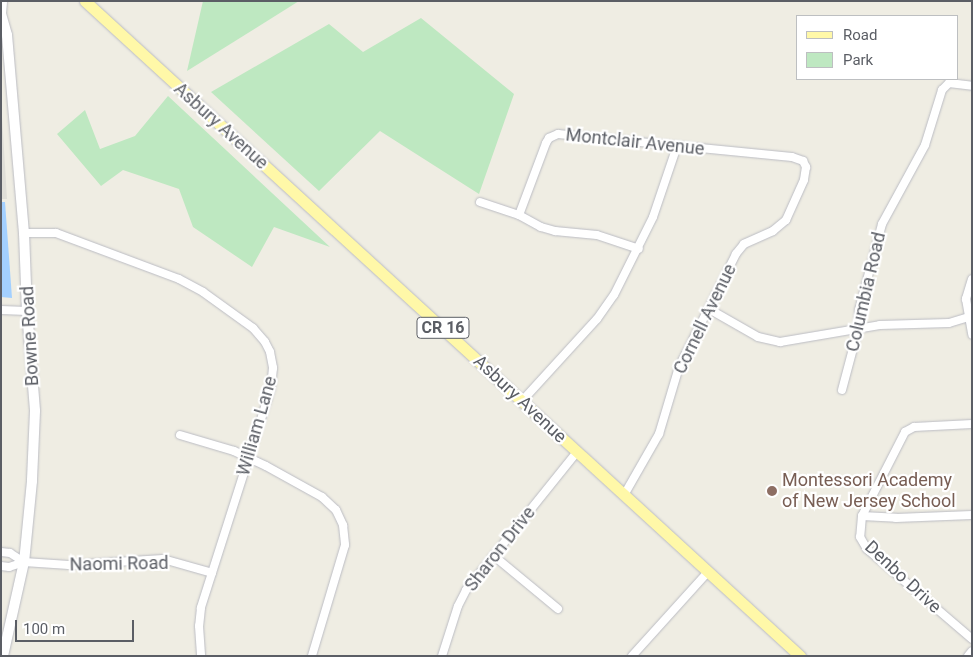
<!DOCTYPE html>
<style>
body{margin:0}
#map{position:relative;width:973px;height:657px;overflow:hidden;background:#efede3;font-family:Roboto,sans-serif}
div>[style]{position:absolute}
.industrial>*{inset:0;background:#dfded7}
.green>*{inset:0;background:#bee8c1}
.water>*{inset:0;background:#a3d0ff}
.roads{filter:drop-shadow(0 0 1px #bbbcc3) drop-shadow(0 0 1px #bbbcc3)}
.street>*{height:8px;margin:-4px;padding:0 4px;transform-origin:4px;border-radius:4px;background:#fff}
.secondary>*{height:10px;margin:-5px;padding:0 5px;transform-origin:5px;border-radius:5px;background:#fff}
.primary>*{height:11px;margin:-5.5px;padding:0 5.5px;transform-origin:5.5px;border-radius:5.5px;background:#fff8a8}
.dots>*{width:14px;height:14px;translate:-50% -50%;box-sizing:border-box;border:2px solid #fff;border-radius:50%}
span{translate:-50% -50%;white-space:nowrap;text-align:center;line-height:1.15;-webkit-text-stroke:4.5px #fff;paint-order:stroke}
.shield-label span{padding:1px 4px;background:#fff;border:1px solid;border-radius:4px;-webkit-text-stroke-width:0}
.shield-label{font-size:16px;color:#5b5e65;font-weight:700}
.street-label{font-size:18px;color:#5b5e65}
.education-label{font-size:18px;color:#785e54}
.left{translate:0 -50%;text-align:left}
.frame{position:absolute;inset:0;border:2px solid #5b5e65;pointer-events:none}
.legend{position:absolute;left:796px;top:15px;width:162px;height:65px;box-sizing:border-box;background:#fff;border:1px solid #bdbfc1;margin:0;padding:6px 9px;list-style:none;font-size:15px;color:#5b5e65}
.legend li{display:flex;align-items:center;gap:10px;height:25px}
.legend b{width:25px;border:1px solid #bdbfc1}
.scale{position:absolute;left:15px;top:620px;width:119px;height:22px;box-sizing:border-box;border:2px solid #5b5e65;border-top:0;padding-left:6px;font-size:15px;line-height:18px;white-space:nowrap;color:#5b5e65;-webkit-text-stroke:4px #fff;paint-order:stroke}
</style>
<div id="map">
<div class="industrial">
<i style="clip-path:polygon(1px 100px,7px 199px,1px 199px)"></i>
</div>
<div class="green">
<i style="clip-path:polygon(203px 1px,299px 1px,187px 71px)"></i>
<i style="clip-path:polygon(421px 18px,514px 94px,479px 194px,380px 131px,319px 191px,211px 92px,329px 24px,363px 52px)"></i>
<i style="clip-path:polygon(168px 96px,330px 247px,274px 227px,252px 267px,193px 227px,179px 189px,123px 170px,101px 186px,57px 134px,85px 110px,100px 149px,135px 136px)"></i>
</div>
<div class="water">
<i style="clip-path:polygon(1px 202px,5px 202px,12px 298px,1px 297px)"></i>
</div>
<div class="roads">
<div class="street">
<i style="left:480px;top:202px;width:41px;rotate:18.4deg"></i>
<i style="left:519px;top:215px;width:25px;rotate:29deg"></i>
<i style="left:541px;top:227px;width:15px;rotate:16deg"></i>
<i style="left:555px;top:231px;width:42px;rotate:5.4deg"></i>
<i style="left:597px;top:235px;width:44px;rotate:18.4deg"></i>
<i style="left:519px;top:215px;width:77px;rotate:-69.4deg"></i>
<i style="left:546px;top:143px;width:6px;rotate:-59deg"></i>
<i style="left:549px;top:138px;width:10px;rotate:-24deg"></i>
<i style="left:558px;top:134px;width:235px;rotate:5.6deg"></i>
<i style="left:792px;top:157px;width:12px;rotate:20deg"></i>
<i style="left:803px;top:161px;width:7px;rotate:63deg"></i>
<i style="left:806px;top:167px;width:13px;rotate:99deg"></i>
<i style="left:804px;top:180px;width:44px;rotate:114.2deg"></i>
<i style="left:786px;top:220px;width:17px;rotate:140deg"></i>
<i style="left:773px;top:231px;width:32px;rotate:156deg"></i>
<i style="left:744px;top:244px;width:13px;rotate:129deg"></i>
<i style="left:736px;top:254px;width:127px;rotate:116.8deg"></i>
<i style="left:679px;top:367px;width:70px;rotate:106.6deg"></i>
<i style="left:659px;top:434px;width:70px;rotate:119.8deg"></i>
<i style="left:24px;top:233px;width:32px"></i>
<i style="left:56px;top:233px;width:131px;rotate:20.5deg"></i>
<i style="left:179px;top:279px;width:27px;rotate:28deg"></i>
<i style="left:203px;top:292px;width:62px;rotate:35.8deg"></i>
<i style="left:253px;top:328px;width:18px;rotate:49deg"></i>
<i style="left:265px;top:342px;width:11px;rotate:63deg"></i>
<i style="left:270px;top:352px;width:16px;rotate:79deg"></i>
<i style="left:273px;top:368px;width:20px;rotate:96deg"></i>
<i style="left:271px;top:388px;width:231px;rotate:107.7deg"></i>
<i style="left:201px;top:608px;width:18px;rotate:96deg"></i>
<i style="left:199px;top:626px;width:30px;rotate:86deg"></i>
<i style="left:972px;top:279px;width:21px;rotate:107deg"></i>
<i style="left:966px;top:299px;width:36px;rotate:80deg"></i>
<i style="left:709px;top:309px;width:56px;rotate:29.7deg"></i>
<i style="left:758px;top:337px;width:23px;rotate:13deg"></i>
<i style="left:780px;top:342px;width:101px;rotate:-9.6deg"></i>
<i style="left:880px;top:325px;width:69px;rotate:-1.7deg"></i>
<i style="left:949px;top:323px;width:24px;rotate:-17deg"></i>
<i style="left:1px;top:310px;width:26px;rotate:2deg"></i>
<i style="left:842px;top:390px;width:62px;rotate:-75.1deg"></i>
<i style="left:858px;top:330px;width:20px;rotate:-87deg"></i>
<i style="left:859px;top:310px;width:89px;rotate:-75deg"></i>
<i style="left:882px;top:224px;width:90px;rotate:-61.4deg"></i>
<i style="left:925px;top:145px;width:58px;rotate:-72.8deg"></i>
<i style="left:942px;top:90px;width:10px;rotate:-45deg"></i>
<i style="left:949px;top:83px;width:23px;rotate:7deg"></i>
<i style="left:522px;top:401px;width:111px;rotate:-47.6deg"></i>
<i style="left:597px;top:319px;width:29px;rotate:-55deg"></i>
<i style="left:614px;top:295px;width:87px;rotate:-63.4deg"></i>
<i style="left:653px;top:217px;width:75px;rotate:-71.3deg"></i>
<i style="left:972px;top:424px;width:58px;rotate:177deg"></i>
<i style="left:914px;top:427px;width:10px;rotate:151deg"></i>
<i style="left:905px;top:432px;width:94px;rotate:117.1deg"></i>
<i style="left:862px;top:516px;width:21px;rotate:95deg"></i>
<i style="left:860px;top:537px;width:14px;rotate:60deg"></i>
<i style="left:867px;top:549px;width:138px;rotate:40.6deg"></i>
<i style="left:180px;top:435px;width:56px;rotate:16.5deg"></i>
<i style="left:234px;top:451px;width:35px;rotate:25deg"></i>
<i style="left:266px;top:466px;width:64px;rotate:29deg"></i>
<i style="left:322px;top:497px;width:19px;rotate:43deg"></i>
<i style="left:336px;top:510px;width:17px;rotate:65deg"></i>
<i style="left:343px;top:525px;width:20px;rotate:84deg"></i>
<i style="left:345px;top:545px;width:116px;rotate:106.6deg"></i>
<i style="left:862px;top:516px;width:34px;rotate:3deg"></i>
<i style="left:896px;top:518px;width:76px;rotate:-2.3deg"></i>
<i style="left:1px;top:552px;width:9px;rotate:6deg"></i>
<i style="left:10px;top:553px;width:17px;rotate:33deg"></i>
<i style="left:494px;top:556px;width:83px;rotate:39.6deg"></i>
<i style="left:1px;top:566px;width:8px;rotate:7deg"></i>
<i style="left:9px;top:567px;width:16px;rotate:-18deg"></i>
<i style="left:24px;top:562px;width:45px;rotate:3.8deg"></i>
<i style="left:69px;top:565px;width:94px;rotate:-3.7deg"></i>
<i style="left:163px;top:559px;width:51px;rotate:15.9deg"></i>
<i style="left:442px;top:656px;width:52px;rotate:-72.3deg"></i>
<i style="left:458px;top:606px;width:18px;rotate:-63deg"></i>
<i style="left:466px;top:590px;width:177px;rotate:-51.2deg"></i>
<i style="left:632px;top:656px;width:113px;rotate:-47.9deg"></i>
<i style="left:968px;top:656px;width:6px;rotate:-51deg"></i>
</div>
<div class="secondary">
<i style="left:1px;top:13px;width:12px;rotate:-85deg"></i>
<i style="left:1px;top:14px;width:22px;rotate:74deg"></i>
<i style="left:7px;top:35px;width:199px;rotate:85.1deg"></i>
<i style="left:24px;top:233px;width:78px;rotate:87.8deg"></i>
<i style="left:27px;top:311px;width:100px;rotate:85.4deg"></i>
<i style="left:35px;top:411px;width:70px;rotate:92.5deg"></i>
<i style="left:32px;top:481px;width:81px;rotate:95.6deg"></i>
<i style="left:24px;top:562px;width:96px;rotate:102.6deg"></i>
</div>
<div class="primary">
<i style="left:85px;top:1px;width:970px;rotate:42.49deg"></i>
</div>
</div>
<div class="dots">
<i style="left:772px;top:491px;background:#8d6e63"></i>
</div>
<div class="shield-label">
<span style="left:443px;top:328px">CR 16</span>
</div>
<div class="street-label">
<span style="left:221px;top:126px;rotate:42deg">Asbury Avenue</span>
<span style="left:635px;top:142px;rotate:6deg">Montclair Avenue</span>
<span style="left:866px;top:292px;rotate:-77deg">Columbia Road</span>
<span style="left:705px;top:319px;rotate:-64deg">Cornell Avenue</span>
<span style="left:30px;top:336px;rotate:-93deg">Bowne Road</span>
<span style="left:520px;top:399px;rotate:43deg">Asbury Avenue</span>
<span style="left:257px;top:426px;rotate:-74deg">William Lane</span>
<span style="left:500px;top:549px;rotate:-52deg">Sharon Drive</span>
<span style="left:119px;top:564px;rotate:-1deg">Naomi Road</span>
<span style="left:903px;top:577px;rotate:43deg">Denbo Drive</span>
</div>
<div class="education-label">
<span class="left" style="left:782px;top:491px">Montessori Academy<br>of New Jersey School</span>
</div>
<div class="frame"></div>
<ul class="legend">
<li><b style="height:6px;background:#fff8a8"></b>Road</li>
<li><b style="height:14px;background:#bee8c1"></b>Park</li>
</ul>
<div class="scale">100 m</div>
</div>
